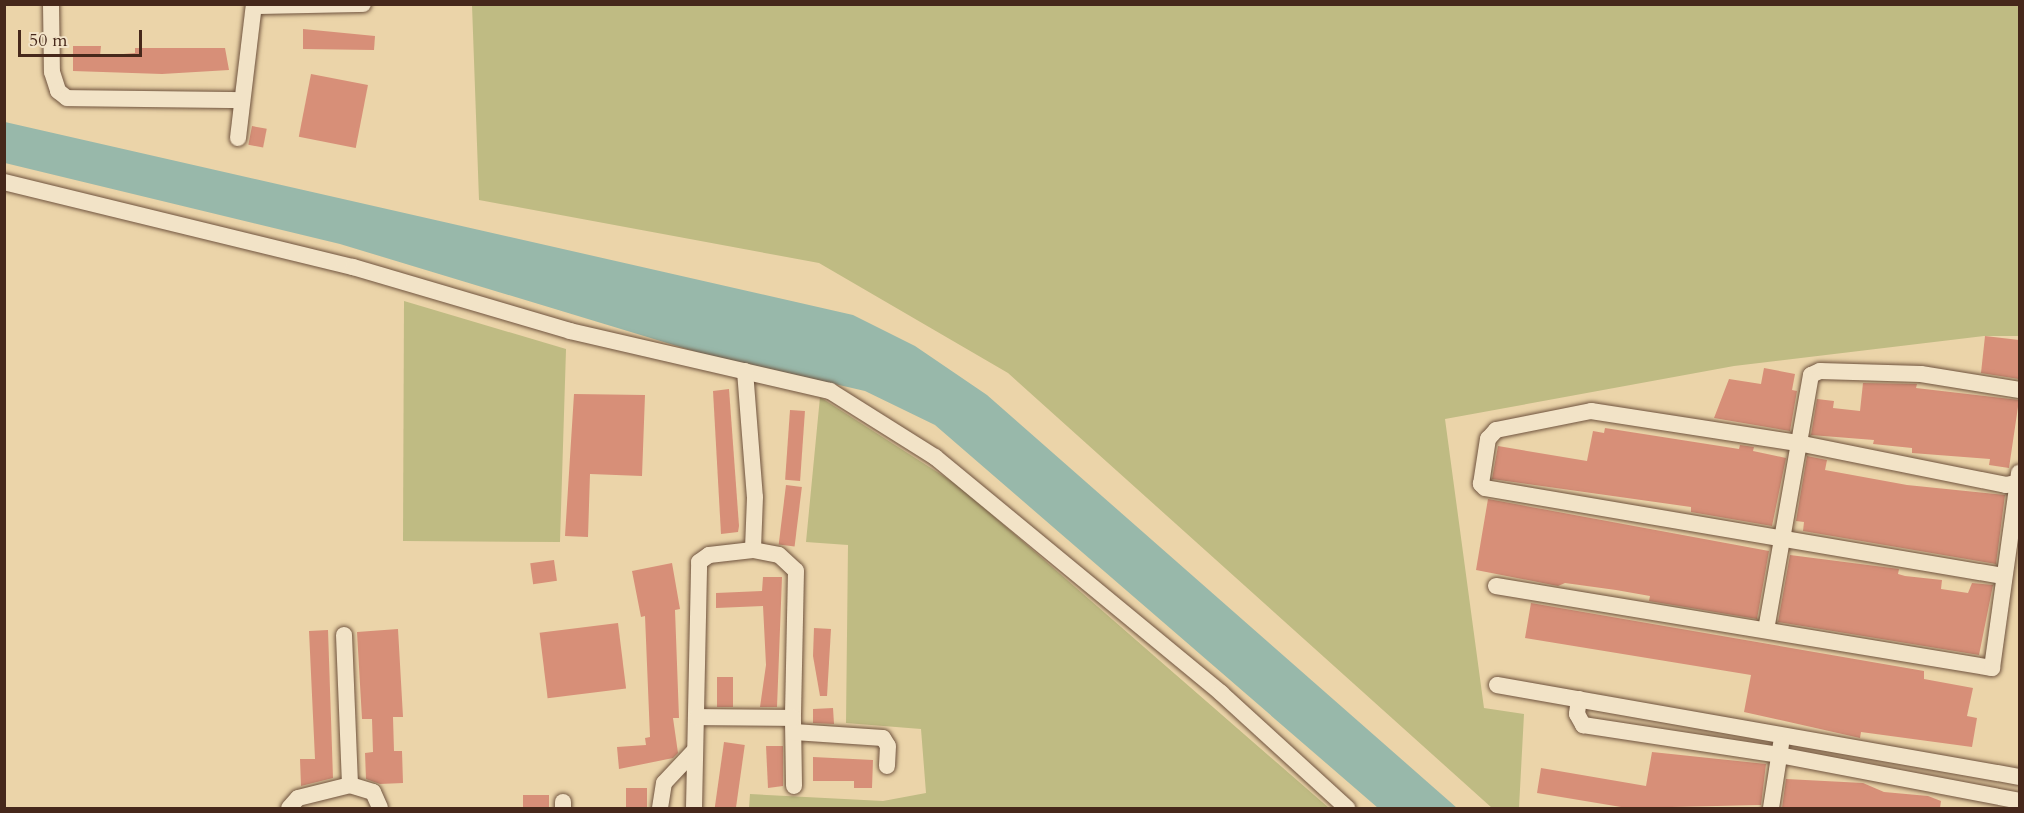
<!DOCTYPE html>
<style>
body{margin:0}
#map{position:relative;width:2024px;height:813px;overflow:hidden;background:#ebd4a9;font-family:Cardo,serif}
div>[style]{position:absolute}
.green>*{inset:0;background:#bfbb83}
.water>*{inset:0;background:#98b8aa}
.building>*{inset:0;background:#d78f78;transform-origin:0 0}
.roads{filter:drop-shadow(0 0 2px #6f533e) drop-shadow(0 0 2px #6f533e)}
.minor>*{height:16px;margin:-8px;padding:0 8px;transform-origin:8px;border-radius:8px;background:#f2e3c7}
span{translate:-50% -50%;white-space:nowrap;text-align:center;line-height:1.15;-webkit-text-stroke:4.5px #f2e3c7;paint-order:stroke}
.frame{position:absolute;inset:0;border:6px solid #46281b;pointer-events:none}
.scale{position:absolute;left:18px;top:30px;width:124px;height:27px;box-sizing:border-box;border:3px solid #46281b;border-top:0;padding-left:8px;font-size:18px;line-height:21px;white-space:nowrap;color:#46281b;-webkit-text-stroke:4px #f2e3c7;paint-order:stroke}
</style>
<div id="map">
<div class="green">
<i style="clip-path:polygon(472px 5px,2019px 5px,2019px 336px,1984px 336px,1734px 366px,1445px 419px,1484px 708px,1524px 714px,1519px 808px,1492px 808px,1008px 373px,819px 263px,479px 200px)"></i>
<i style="clip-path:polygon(404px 301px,566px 349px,560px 542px,403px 541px)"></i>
<i style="clip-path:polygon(820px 397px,959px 486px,1329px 808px,749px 808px,750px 794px,883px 801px,926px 793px,921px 729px,846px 723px,848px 545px,806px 542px)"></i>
</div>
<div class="water">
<i style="clip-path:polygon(5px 122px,853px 315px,915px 346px,987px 395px,1457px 808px,1378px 808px,935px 425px,865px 391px,700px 353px,340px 244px,5px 163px)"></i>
</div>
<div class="building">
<i style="clip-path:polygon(303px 29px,375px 36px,374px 50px,303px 49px)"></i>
<i style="clip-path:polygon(73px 46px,101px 46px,100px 56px,135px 53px,135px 48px,225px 48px,229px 70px,162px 74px,73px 71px)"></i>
<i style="left:311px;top:74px;width:58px;height:64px;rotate:11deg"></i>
<i style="left:252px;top:126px;width:15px;height:19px;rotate:11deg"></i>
<i style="clip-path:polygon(1985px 336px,2019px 340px,2019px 379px,1981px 373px)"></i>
<i style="clip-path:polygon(1764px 368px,1795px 374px,1792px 390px,1797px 391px,1790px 431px,1714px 418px,1729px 379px,1761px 384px)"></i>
<i style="clip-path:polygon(1863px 383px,1917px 384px,1916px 388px,2019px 400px,2009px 468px,1989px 465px,1990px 459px,1912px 453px,1912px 448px,1873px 444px,1874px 440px,1811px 435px,1817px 399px,1834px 401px,1833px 408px,1860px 411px)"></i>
<i style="clip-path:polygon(729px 389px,739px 526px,738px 532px,721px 534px,713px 391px)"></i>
<i style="clip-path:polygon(574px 394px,645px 395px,642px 476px,590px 474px,588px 537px,565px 536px)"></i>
<i style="left:790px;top:410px;width:15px;height:70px;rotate:4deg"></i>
<i style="clip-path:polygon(1605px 428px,1739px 449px,1740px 445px,1754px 447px,1753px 451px,1786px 458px,1772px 526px,1691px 512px,1691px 507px,1492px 479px,1498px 446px,1587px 461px,1593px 431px,1604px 433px)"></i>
<i style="clip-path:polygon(1807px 456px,1827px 460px,1825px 470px,1907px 485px,2005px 495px,1996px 564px,1803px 531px,1804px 522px,1796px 521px)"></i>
<i style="left:786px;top:485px;width:16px;height:60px;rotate:7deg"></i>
<i style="clip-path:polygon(1488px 499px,1769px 551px,1757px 619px,1649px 601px,1650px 596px,1616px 590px,1565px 583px,1558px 586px,1476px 570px)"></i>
<i style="clip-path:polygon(1790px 555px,1899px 569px,1898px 574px,1905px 576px,1942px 580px,1941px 589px,1968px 593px,1972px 583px,1993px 585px,1979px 655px,1778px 622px)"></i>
<i style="left:554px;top:560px;width:21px;height:24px;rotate:82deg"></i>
<i style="clip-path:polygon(672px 563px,680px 609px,675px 610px,679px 718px,673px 718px,678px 753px,673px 758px,619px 769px,617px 747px,646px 745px,645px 738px,650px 737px,645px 616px,641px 617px,632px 571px)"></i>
<i style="clip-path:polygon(763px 577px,782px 577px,777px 707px,760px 707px,766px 665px,763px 606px,716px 608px,716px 593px,762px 591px)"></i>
<i style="clip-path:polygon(1531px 603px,1924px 671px,1924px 679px,1973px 688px,1967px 716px,1977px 718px,1972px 747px,1861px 732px,1860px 738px,1744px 712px,1751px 675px,1525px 638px)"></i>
<i style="left:618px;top:623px;width:66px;height:79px;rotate:83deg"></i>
<i style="clip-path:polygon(814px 628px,831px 629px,827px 696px,820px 696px,813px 656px)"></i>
<i style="clip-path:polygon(398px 629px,403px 717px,393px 717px,394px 751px,402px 751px,403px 783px,380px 784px,366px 779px,365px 753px,373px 752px,372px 719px,362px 719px,357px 632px)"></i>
<i style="clip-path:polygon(328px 630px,333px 778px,301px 786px,300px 759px,315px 759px,309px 631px)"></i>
<i style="left:717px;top:677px;width:16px;height:30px"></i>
<i style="clip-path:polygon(833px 708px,834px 724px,813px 723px,813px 709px)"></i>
<i style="left:724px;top:742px;width:21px;height:66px;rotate:8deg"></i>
<i style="clip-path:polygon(766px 746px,783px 746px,783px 786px,768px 788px)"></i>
<i style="clip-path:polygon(1652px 752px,1766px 764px,1761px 805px,1627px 808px,1537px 793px,1541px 768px,1646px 786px)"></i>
<i style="clip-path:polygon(813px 757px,873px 760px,872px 788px,854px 788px,854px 781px,813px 781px)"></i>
<i style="clip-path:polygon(1786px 779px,1863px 783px,1884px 792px,1928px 796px,1941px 801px,1940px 808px,1782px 808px)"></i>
<i style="left:626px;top:788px;width:21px;height:19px"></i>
<i style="left:549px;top:795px;width:13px;height:26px;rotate:90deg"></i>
</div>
<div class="roads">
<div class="minor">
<i style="left:51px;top:4px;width:68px;rotate:89.2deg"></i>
<i style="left:52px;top:72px;width:20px;rotate:72deg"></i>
<i style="left:58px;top:91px;width:11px;rotate:38deg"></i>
<i style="left:67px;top:98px;width:175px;rotate:0.7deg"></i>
<i style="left:254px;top:6px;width:109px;rotate:-1.1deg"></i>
<i style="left:238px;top:138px;width:135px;rotate:-83.2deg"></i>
<i style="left:4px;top:182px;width:359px;rotate:13.7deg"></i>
<i style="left:353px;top:267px;width:226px;rotate:16.4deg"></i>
<i style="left:570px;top:331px;width:267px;rotate:13deg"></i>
<i style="left:830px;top:391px;width:124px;rotate:32.2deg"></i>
<i style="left:935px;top:457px;width:371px;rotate:39.5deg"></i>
<i style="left:1221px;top:693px;width:171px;rotate:42.4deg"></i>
<i style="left:745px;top:371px;width:126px;rotate:85.5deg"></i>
<i style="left:755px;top:497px;width:53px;rotate:92.2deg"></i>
<i style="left:2003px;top:576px;width:525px;rotate:-170.36deg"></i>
<i style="left:1485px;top:488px;width:6px;rotate:-135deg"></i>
<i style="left:1481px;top:484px;width:46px;rotate:-81.2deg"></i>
<i style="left:1488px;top:439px;width:12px;rotate:-48deg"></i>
<i style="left:1496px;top:430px;width:97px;rotate:-11.3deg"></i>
<i style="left:1591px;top:411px;width:209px;rotate:8.8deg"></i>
<i style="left:1798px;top:443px;width:212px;rotate:11.4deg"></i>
<i style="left:2006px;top:485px;width:14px;rotate:-12deg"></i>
<i style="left:1496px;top:586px;width:503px;rotate:9.39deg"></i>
<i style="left:1992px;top:668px;width:197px;rotate:-82.1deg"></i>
<i style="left:1766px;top:630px;width:259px;rotate:-80deg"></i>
<i style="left:1811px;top:375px;width:10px;rotate:-24deg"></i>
<i style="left:1820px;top:371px;width:101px;rotate:1.7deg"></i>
<i style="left:1921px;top:374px;width:100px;rotate:9.2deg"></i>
<i style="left:344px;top:635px;width:150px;rotate:87.7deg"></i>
<i style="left:350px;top:785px;width:24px;rotate:17deg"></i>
<i style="left:373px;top:792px;width:17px;rotate:66deg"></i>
<i style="left:1497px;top:685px;width:531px;rotate:9.98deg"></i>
<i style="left:1579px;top:699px;width:15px;rotate:98deg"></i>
<i style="left:1577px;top:714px;width:13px;rotate:61deg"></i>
<i style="left:1583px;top:725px;width:198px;rotate:8.7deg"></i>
<i style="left:1779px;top:755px;width:245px;rotate:10.8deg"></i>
<i style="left:793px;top:721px;width:65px;rotate:89.1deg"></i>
<i style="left:794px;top:732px;width:89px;rotate:3.9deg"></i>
<i style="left:883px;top:738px;width:9px;rotate:58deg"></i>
<i style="left:888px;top:746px;width:20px;rotate:93deg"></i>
<i style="left:563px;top:802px;width:6px;rotate:90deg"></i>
<i style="left:289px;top:808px;width:13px;rotate:-48deg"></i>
<i style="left:298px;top:798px;width:54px;rotate:-14deg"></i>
<i style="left:660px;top:808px;width:25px;rotate:-81deg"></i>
<i style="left:664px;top:783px;width:45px;rotate:-46.8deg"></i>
<i style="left:694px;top:808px;width:246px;rotate:-88.8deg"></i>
<i style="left:699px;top:562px;width:12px;rotate:-35deg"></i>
<i style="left:709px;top:555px;width:44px;rotate:-6.5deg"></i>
<i style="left:753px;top:550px;width:26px;rotate:11deg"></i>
<i style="left:779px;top:555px;width:23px;rotate:43deg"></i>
<i style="left:796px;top:571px;width:147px;rotate:91.2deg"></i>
<i style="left:793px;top:718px;width:96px;rotate:-179.4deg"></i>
<i style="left:1771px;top:808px;width:65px;rotate:-81.1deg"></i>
</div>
</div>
<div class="frame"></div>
<div class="scale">50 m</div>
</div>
